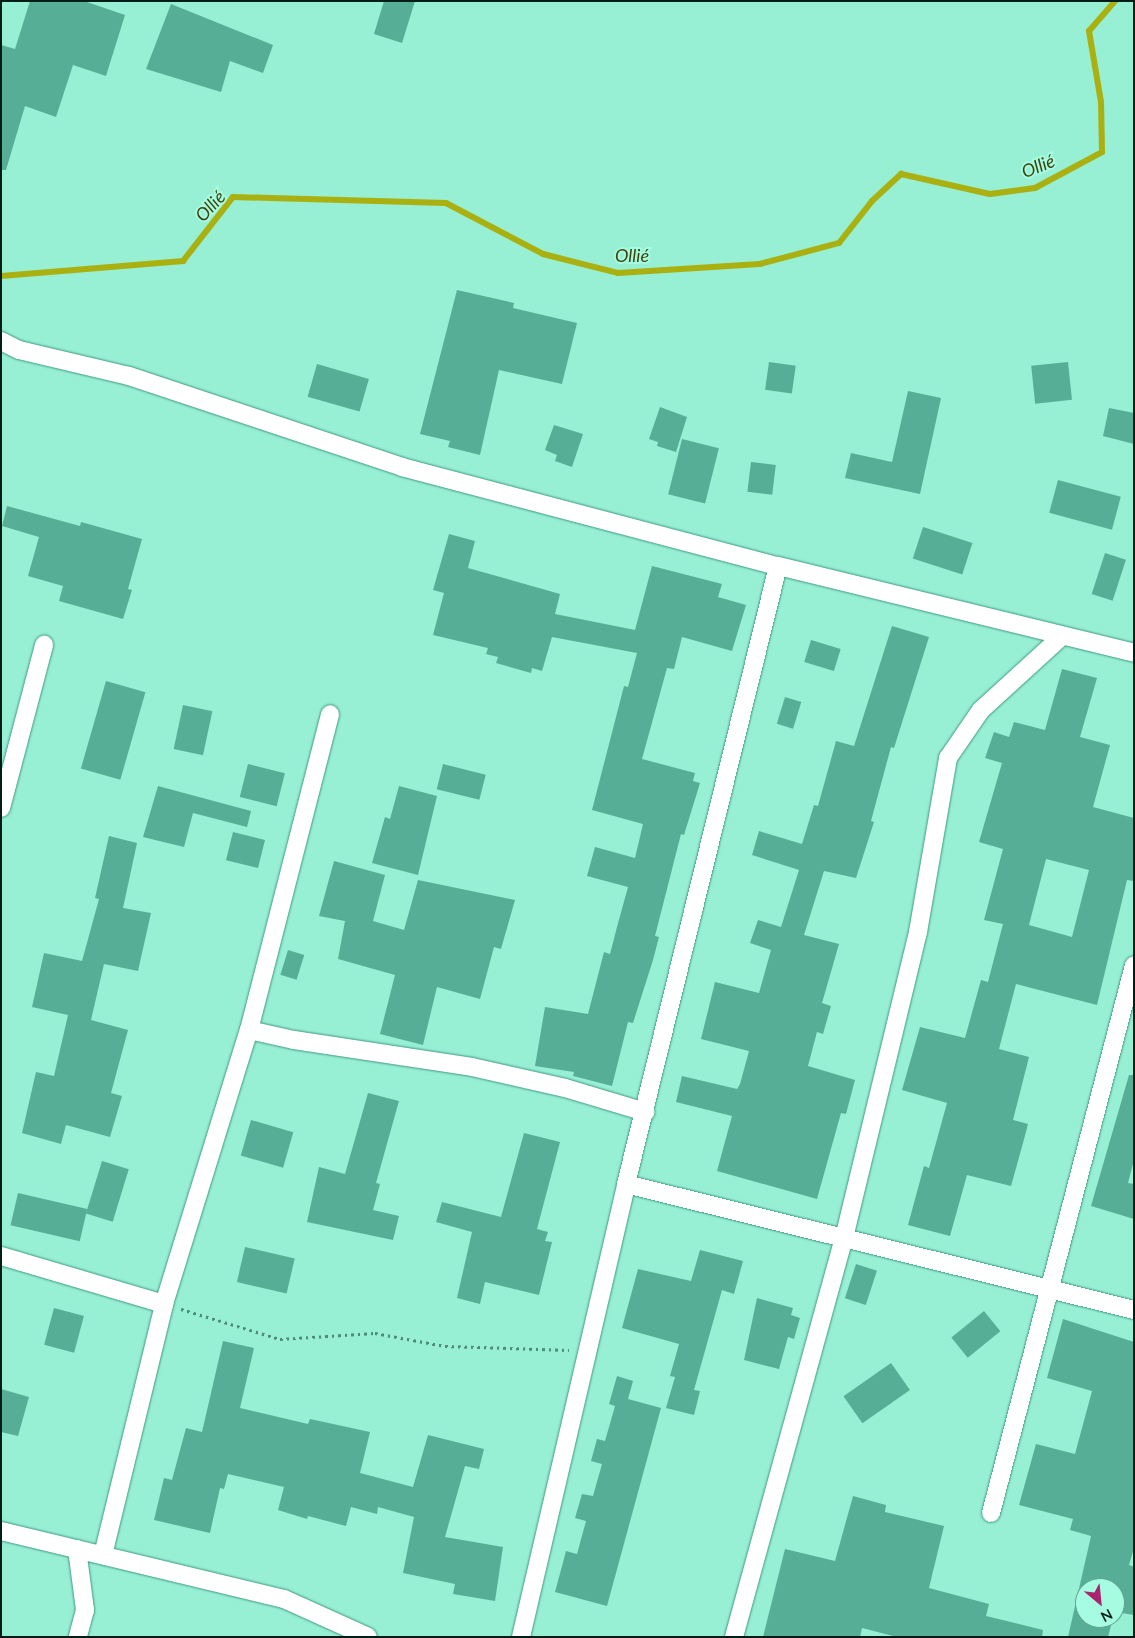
<!DOCTYPE html>
<meta charset="utf-8">
<style>
body{margin:0}
#map{position:relative;width:1135px;height:1638px;overflow:hidden;background:#97efd4;font-family:Lato,sans-serif}
div>[style]{position:absolute}
.stream>*{height:6px;margin:-3px;padding:0 3px;transform-origin:3px;border-radius:3px;background:#a9b010}
.building>*{inset:0;background:#57ae96;transform-origin:0 0}
.path>*{height:3px;margin-top:-1.5px;transform-origin:0;background:repeating-linear-gradient(90deg,#508a79 0 2.5px,transparent 0 6.5px)}
.roads{filter:drop-shadow(0 0 1px #409981) drop-shadow(0 0 1px #409981)}
.minor>*{height:18px;margin:-9px;padding:0 9px;transform-origin:9px;border-radius:9px;background:#fff}
span{translate:-50% -50%;white-space:nowrap;text-align:center;line-height:1.15;-webkit-text-stroke:4px #a5fce1;paint-order:stroke}
.water-label{font-size:18px;color:#3f4208;font-style:italic}
.frame{position:absolute;inset:0;border:2px solid #021d16;pointer-events:none}
.north{position:absolute;left:1075px;top:1578px;width:50px;height:50px;box-sizing:border-box;background:#a5fce1;border:1px solid #64a390;border-radius:50%;rotate:152deg;font-size:14px;font-weight:700;line-height:20px;text-align:center;color:#021d16}
.north::after{content:'';display:block;margin:auto;width:18px;height:22px;background:#aa246d;clip-path:polygon(50% 0,100% 100%,50% 72%,0 100%)}
</style>
<div id="map">
<div class="stream">
<i style="left:1px;top:276px;width:183px;rotate:-4.7deg"></i>
<i style="left:183px;top:261px;width:81px;rotate:-52deg"></i>
<i style="left:233px;top:197px;width:213px;rotate:1.6deg"></i>
<i style="left:446px;top:203px;width:110px;rotate:27.7deg"></i>
<i style="left:543px;top:254px;width:77px;rotate:14.2deg"></i>
<i style="left:618px;top:273px;width:142px;rotate:-3.6deg"></i>
<i style="left:760px;top:264px;width:82px;rotate:-14.9deg"></i>
<i style="left:839px;top:243px;width:53px;rotate:-51.8deg"></i>
<i style="left:872px;top:201px;width:40px;rotate:-43deg"></i>
<i style="left:901px;top:174px;width:91px;rotate:12.7deg"></i>
<i style="left:990px;top:194px;width:45px;rotate:-7.6deg"></i>
<i style="left:1035px;top:188px;width:76px;rotate:-28.2deg"></i>
<i style="left:1102px;top:152px;width:50px;rotate:-91.1deg"></i>
<i style="left:1101px;top:102px;width:72px;rotate:-99.6deg"></i>
<i style="left:1089px;top:31px;width:40px;rotate:-49deg"></i>
</div>
<div class="building">
<i style="clip-path:polygon(30px 1px,84px 1px,125px 15px,106px 76px,73px 65px,56px 117px,25px 106px,6px 170px,1px 170px,1px 45px,15px 49px)"></i>
<i style="clip-path:polygon(384px 1px,415px 1px,402px 43px,374px 34px)"></i>
<i style="clip-path:polygon(171px 4px,273px 45px,263px 73px,230px 61px,221px 92px,146px 69px)"></i>
<i style="clip-path:polygon(457px 290px,514px 303px,513px 308px,577px 323px,562px 384px,499px 370px,480px 455px,448px 447px,450px 441px,420px 434px)"></i>
<i style="left:769px;top:362px;width:27px;height:28px;rotate:8deg"></i>
<i style="left:1068px;top:362px;width:38px;height:37px;rotate:84deg"></i>
<i style="left:317px;top:364px;width:54px;height:34px;rotate:16deg"></i>
<i style="clip-path:polygon(908px 391px,941px 398px,920px 494px,845px 478px,851px 453px,892px 462px)"></i>
<i style="clip-path:polygon(660px 407px,687px 417px,676px 452px,657px 446px,658px 442px,649px 439px)"></i>
<i style="clip-path:polygon(1109px 408px,1134px 413px,1134px 444px,1103px 436px)"></i>
<i style="clip-path:polygon(554px 425px,583px 434px,572px 467px,555px 461px,557px 455px,545px 450px)"></i>
<i style="left:682px;top:439px;width:38px;height:57px;rotate:14deg"></i>
<i style="left:751px;top:462px;width:25px;height:30px;rotate:7deg"></i>
<i style="left:1058px;top:480px;width:65px;height:34px;rotate:15deg"></i>
<i style="clip-path:polygon(7px 506px,80px 526px,81px 522px,142px 539px,128px 589px,132px 590px,123px 619px,59px 601px,63px 586px,28px 576px,39px 537px,2px 526px)"></i>
<i style="left:923px;top:527px;width:52px;height:33px;rotate:18deg"></i>
<i style="clip-path:polygon(449px 534px,475px 541px,468px 568px,560px 594px,555px 614px,635px 630px,652px 566px,722px 584px,718px 597px,746px 605px,732px 651px,682px 637px,674px 669px,667px 668px,642px 759px,695px 773px,693px 781px,700px 783px,684px 835px,681px 834px,655px 936px,659px 937px,653px 960px,633px 1023px,628px 1022px,612px 1086px,573px 1076px,574px 1072px,535px 1066px,545px 1007px,588px 1014px,604px 952px,610px 954px,617px 927px,628px 887px,587px 876px,595px 847px,635px 858px,643px 824px,592px 810px,624px 686px,628px 687px,637px 653px,552px 637px,542px 671px,532px 668px,531px 673px,496px 663px,498px 657px,486px 654px,488px 648px,433px 635px,444px 593px,433px 590px)"></i>
<i style="left:1105px;top:553px;width:22px;height:43px;rotate:18deg"></i>
<i style="clip-path:polygon(892px 626px,929px 637px,894px 748px,891px 747px,871px 821px,874px 822px,856px 878px,824px 871px,804px 935px,839px 944px,822px 1003px,831px 1006px,823px 1034px,817px 1032px,808px 1066px,855px 1080px,846px 1114px,841px 1113px,817px 1199px,717px 1171px,732px 1116px,676px 1102px,682px 1076px,737px 1089px,740px 1084px,749px 1051px,701px 1039px,715px 982px,759px 993px,771px 950px,750px 943px,758px 920px,781px 927px,799px 870px,752px 855px,759px 831px,802px 844px,814px 805px,818px 806px,836px 741px,854px 746px)"></i>
<i style="left:811px;top:640px;width:31px;height:23px;rotate:17deg"></i>
<i style="clip-path:polygon(evenodd,1062px 669px,1097px 678px,1080px 737px,1110px 745px,1093px 807px,1134px 818px,1134px 881px,1127px 880px,1097px 1005px,1016px 984px,999px 1049px,1029px 1057px,1013px 1120px,1028px 1124px,1023px 1143px,1011px 1186px,967px 1175px,950px 1236px,908px 1225px,924px 1166px,929px 1168px,947px 1103px,902px 1090px,920px 1027px,965px 1038px,981px 980px,988px 982px,1003px 924px,984px 920px,1003px 849px,979px 842px,1002px 763px,985px 758px,994px 732px,1009px 737px,1014px 722px,1045px 730px,1062px 669px,1046px 859px,1089px 870px,1072px 937px,1029px 925px,1046px 859px)"></i>
<i style="left:106px;top:681px;width:41px;height:91px;rotate:16deg"></i>
<i style="left:785px;top:697px;width:17px;height:28px;rotate:17deg"></i>
<i style="left:183px;top:705px;width:30px;height:45px;rotate:12deg"></i>
<i style="left:248px;top:764px;width:38px;height:34px;rotate:14deg"></i>
<i style="left:443px;top:764px;width:44px;height:26px;rotate:14deg"></i>
<i style="clip-path:polygon(158px 786px,251px 811px,247px 827px,193px 813px,184px 847px,143px 837px)"></i>
<i style="clip-path:polygon(399px 786px,437px 796px,418px 875px,372px 863px,385px 817px,390px 819px)"></i>
<i style="left:233px;top:832px;width:33px;height:29px;rotate:14deg"></i>
<i style="clip-path:polygon(109px 836px,137px 843px,123px 908px,151px 913px,138px 971px,104px 964px,91px 1020px,128px 1030px,111px 1093px,122px 1096px,110px 1137px,66px 1125px,61px 1144px,22px 1133px,36px 1072px,54px 1076px,68px 1015px,32px 1007px,44px 953px,82px 961px,99px 899px,95px 898px)"></i>
<i style="clip-path:polygon(334px 861px,385px 875px,373px 921px,404px 930px,418px 880px,515px 900px,501px 949px,494px 947px,480px 999px,437px 987px,423px 1045px,380px 1034px,395px 975px,338px 959px,345px 921px,319px 916px)"></i>
<i style="left:288px;top:950px;width:17px;height:26px;rotate:17deg"></i>
<i style="clip-path:polygon(1129px 1075px,1134px 1075px,1134px 1160px,1128px 1183px,1134px 1184px,1134px 1219px,1091px 1206px)"></i>
<i style="clip-path:polygon(368px 1093px,399px 1101px,376px 1183px,380px 1184px,373px 1210px,399px 1216px,393px 1240px,307px 1222px,319px 1167px,345px 1174px)"></i>
<i style="left:251px;top:1120px;width:44px;height:37px;rotate:16deg"></i>
<i style="clip-path:polygon(524px 1133px,560px 1142px,537px 1229px,548px 1232px,545px 1241px,552px 1242px,539px 1295px,485px 1282px,480px 1304px,457px 1298px,472px 1232px,436px 1222px,442px 1202px,501px 1217px)"></i>
<i style="left:102px;top:1161px;width:28px;height:55px;rotate:17deg"></i>
<i style="left:18px;top:1193px;width:71px;height:33px;rotate:13deg"></i>
<i style="left:245px;top:1247px;width:51px;height:36px;rotate:13deg"></i>
<i style="clip-path:polygon(700px 1250px,743px 1261px,734px 1294px,722px 1290px,694px 1390px,700px 1391px,694px 1415px,666px 1408px,675px 1377px,670px 1376px,679px 1344px,622px 1328px,638px 1269px,691px 1281px)"></i>
<i style="left:856px;top:1264px;width:22px;height:36px;rotate:18deg"></i>
<i style="clip-path:polygon(757px 1298px,793px 1308px,791px 1315px,800px 1318px,794px 1339px,788px 1337px,779px 1369px,744px 1360px)"></i>
<i style="left:54px;top:1308px;width:31px;height:38px;rotate:15deg"></i>
<i style="left:984px;top:1311px;width:26px;height:42px;rotate:51deg"></i>
<i style="clip-path:polygon(1063px 1319px,1134px 1342px,1134px 1548px,1129px 1565px,1134px 1567px,1134px 1615px,1115px 1612px,1115px 1588px,1085px 1588px,1085px 1618px,1113px 1618px,1108px 1637px,1068px 1637px,1091px 1536px,1070px 1530px,1073px 1519px,1019px 1505px,1036px 1444px,1075px 1454px,1092px 1391px,1047px 1378px)"></i>
<i style="clip-path:polygon(223px 1341px,254px 1348px,240px 1408px,308px 1424px,310px 1419px,370px 1432px,360px 1473px,413px 1487px,428px 1435px,484px 1449px,479px 1469px,465px 1466px,445px 1537px,503px 1547px,495px 1601px,453px 1594px,455px 1584px,403px 1573px,414px 1517px,378px 1507px,377px 1514px,351px 1507px,346px 1526px,308px 1516px,307px 1519px,278px 1510px,284px 1487px,228px 1474px,224px 1489px,220px 1488px,210px 1533px,154px 1520px,164px 1478px,172px 1480px,186px 1428px,202px 1432px)"></i>
<i style="left:891px;top:1363px;width:33px;height:58px;rotate:55deg"></i>
<i style="clip-path:polygon(617px 1376px,633px 1381px,628px 1399px,661px 1408px,607px 1606px,555px 1592px,566px 1551px,577px 1554px,586px 1521px,575px 1518px,582px 1494px,593px 1496px,602px 1464px,591px 1461px,597px 1439px,605px 1441px,615px 1406px,609px 1404px)"></i>
<i style="clip-path:polygon(1px 1389px,29px 1397px,18px 1436px,1px 1432px)"></i>
<i style="clip-path:polygon(853px 1496px,886px 1505px,885px 1512px,944px 1526px,929px 1588px,989px 1604px,986px 1616px,1043px 1630px,1042px 1637px,897px 1637px,862px 1628px,860px 1637px,763px 1637px,785px 1549px,835px 1561px)"></i>
</div>
<div class="path">
<i style="left:181px;top:1309px;width:103px;rotate:16.9deg"></i>
<i style="left:280px;top:1339px;width:95px;rotate:-3.6deg"></i>
<i style="left:375px;top:1333px;width:71px;rotate:10.5deg"></i>
<i style="left:445px;top:1346px;width:124px;rotate:1.8deg"></i>
</div>
<div class="roads">
<div class="minor">
<i style="left:1px;top:341px;width:20px;rotate:27deg"></i>
<i style="left:19px;top:350px;width:113px;rotate:13.3deg"></i>
<i style="left:129px;top:376px;width:288px;rotate:18.4deg"></i>
<i style="left:402px;top:467px;width:389px;rotate:14.8deg"></i>
<i style="left:778px;top:566px;width:366px;rotate:13.7deg"></i>
<i style="left:1px;top:808px;width:169px;rotate:-75.2deg"></i>
<i style="left:249px;top:1030px;width:46px;rotate:12.5deg"></i>
<i style="left:294px;top:1040px;width:180px;rotate:8.6deg"></i>
<i style="left:472px;top:1067px;width:95px;rotate:12.7deg"></i>
<i style="left:565px;top:1088px;width:84px;rotate:16.7deg"></i>
<i style="left:626px;top:1184px;width:523px;rotate:13.93deg"></i>
<i style="left:1px;top:1256px;width:170px;rotate:16.4deg"></i>
<i style="left:991px;top:1513px;width:566px;rotate:-75.37deg"></i>
<i style="left:1px;top:1531px;width:291px;rotate:13.5deg"></i>
<i style="left:284px;top:1599px;width:92px;rotate:24.3deg"></i>
<i style="left:77px;top:1549px;width:62px;rotate:82.5deg"></i>
<i style="left:85px;top:1610px;width:28px;rotate:105deg"></i>
<i style="left:103px;top:1555px;width:258px;rotate:-76.3deg"></i>
<i style="left:164px;top:1304px;width:287px;rotate:-72.8deg"></i>
<i style="left:249px;top:1030px;width:326px;rotate:-75.6deg"></i>
<i style="left:521px;top:1637px;width:465px;rotate:-76.9deg"></i>
<i style="left:626px;top:1184px;width:636px;rotate:-76.18deg"></i>
<i style="left:734px;top:1637px;width:414px;rotate:-74.6deg"></i>
<i style="left:844px;top:1238px;width:315px;rotate:-76.4deg"></i>
<i style="left:918px;top:932px;width:177px;rotate:-80.2deg"></i>
<i style="left:948px;top:758px;width:58px;rotate:-55.5deg"></i>
<i style="left:981px;top:710px;width:108px;rotate:-42.4deg"></i>
</div>
</div>
<div class="water-label">
<span style="left:1038px;top:166px;rotate:-22deg">Ollié</span>
<span style="left:210px;top:206px;rotate:-47deg">Ollié</span>
<span style="left:632px;top:255px">Ollié</span>
</div>
<div class="frame"></div>
<div class="north">N</div>
</div>
